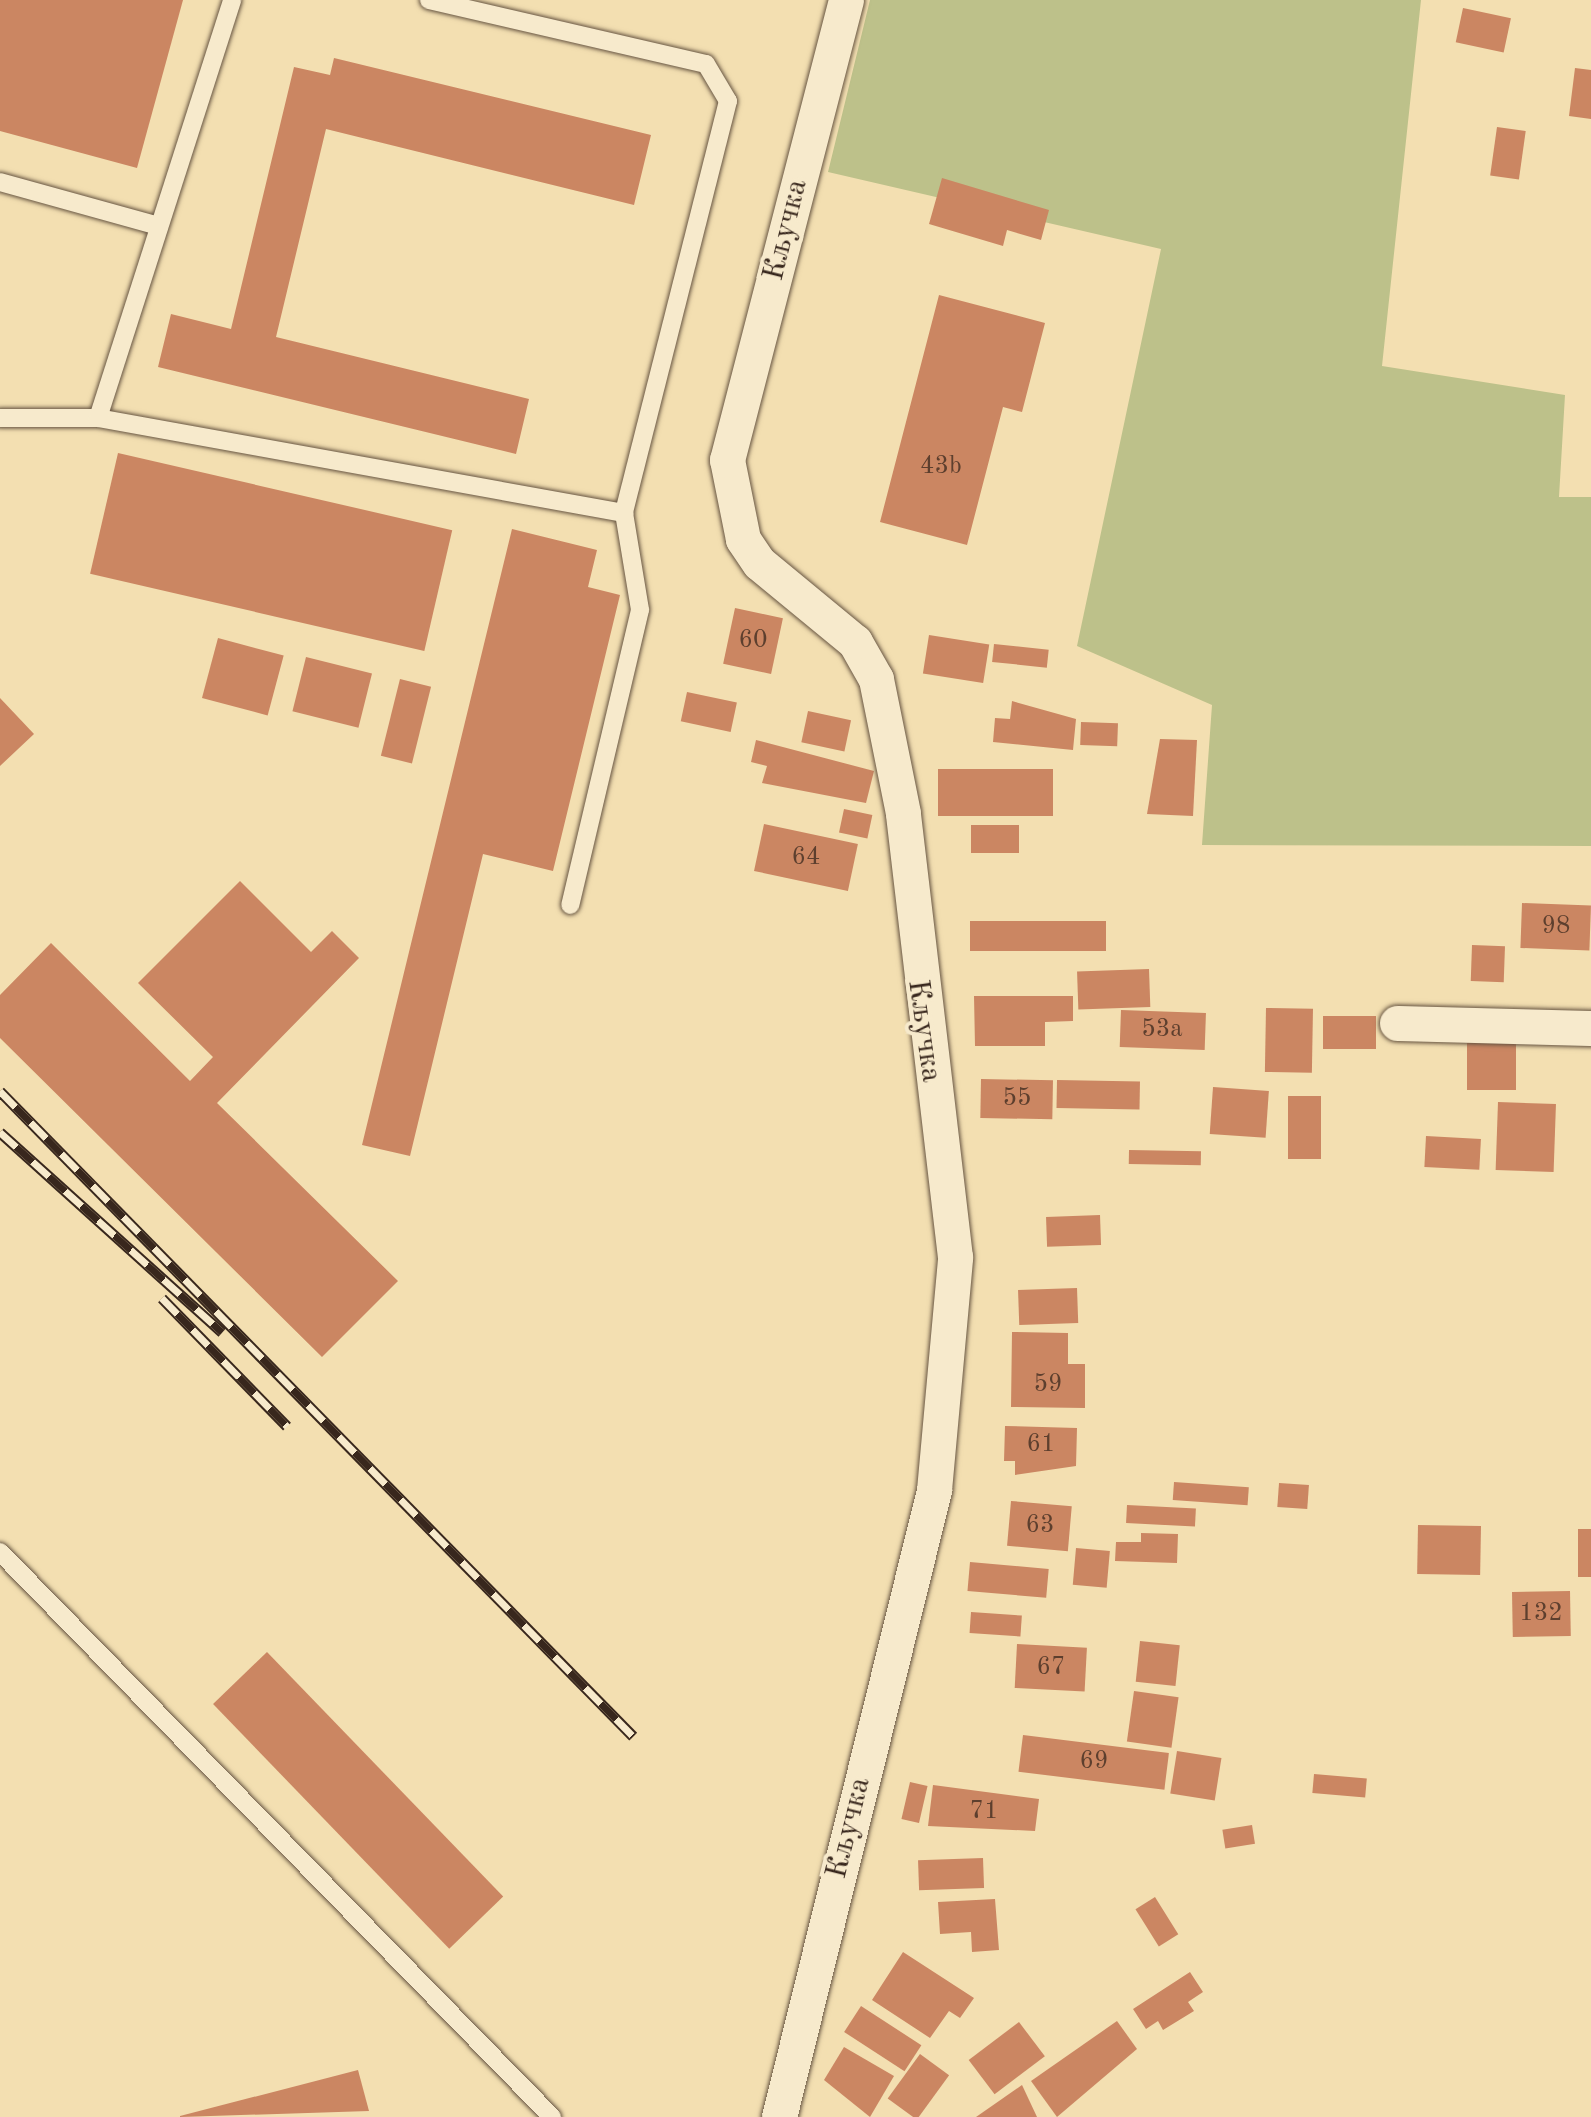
<!DOCTYPE html>
<meta charset="utf-8">
<style>
body{margin:0}
#map{position:relative;width:1591px;height:2117px;overflow:hidden;background:#f3dfb1;font-family:"Old Standard TT",serif}
div>[style]{position:absolute}
.green>*{inset:0;background:#bdc18a}
.building>*{inset:0;background:#cb8662;transform-origin:0 0}
.roads{filter:drop-shadow(0 0 2px #675542) drop-shadow(0 0 2px #675542)}
.lane>*{height:18px;margin:-9px;padding:0 9px;transform-origin:9px;border-radius:9px;background:#f7eacc}
.street>*{height:35px;margin:-17.5px;padding:0 17.5px;transform-origin:17.5px;border-radius:17.5px;background:#f7eacc}
.rail>*{height:11px;margin-top:-5.5px;transform-origin:0;background:repeating-linear-gradient(90deg,#f7eacc 0 22px,#38271d 0 44px);box-sizing:border-box;border-block:2px solid #38271d}
span{translate:-50% -50%;white-space:nowrap;text-align:center;line-height:1.15;-webkit-text-stroke:8px #f7eacc;paint-order:stroke}
.number-label{font-size:25px;color:#5d3f2e}
.number-label span{-webkit-text-stroke-width:0}
.street-label{font-size:30px;color:#38271d}
</style>
<div id="map">
<div class="green">
<i style="clip-path:polygon(870px 0,1421px 0,1382px 366px,1565px 395px,1559px 497px,1591px 497px,1591px 846px,1202px 845px,1212px 705px,1077px 646px,1161px 249px,828px 172px)"></i>
</div>
<div class="building">
<i style="clip-path:polygon(0 0,183px 0,137px 168px,0 131px)"></i>
<i style="left:1463px;top:8px;width:49px;height:35px;rotate:12deg"></i>
<i style="clip-path:polygon(334px 58px,651px 135px,634px 205px,326px 129px,276px 337px,529px 399px,516px 454px,158px 367px,171px 314px,231px 329px,294px 67px,330px 75px)"></i>
<i style="clip-path:polygon(1575px 68px,1591px 70px,1591px 119px,1569px 116px)"></i>
<i style="left:1497px;top:127px;width:29px;height:49px;rotate:8deg"></i>
<i style="clip-path:polygon(942px 178px,1049px 210px,1041px 240px,1007px 230px,1003px 246px,929px 224px)"></i>
<i style="clip-path:polygon(939px 295px,1045px 323px,1022px 412px,1003px 407px,967px 545px,880px 522px)"></i>
<i style="left:118px;top:453px;width:343px;height:124px;rotate:13deg"></i>
<i style="clip-path:polygon(512px 529px,597px 550px,588px 587px,620px 595px,553px 871px,483px 854px,410px 1156px,362px 1145px)"></i>
<i style="left:735px;top:608px;width:49px;height:57px;rotate:12deg"></i>
<i style="left:929px;top:635px;width:61px;height:39px;rotate:9deg"></i>
<i style="left:218px;top:638px;width:68px;height:62px;rotate:15deg"></i>
<i style="left:994px;top:644px;width:55px;height:18px;rotate:6deg"></i>
<i style="left:306px;top:657px;width:68px;height:56px;rotate:14deg"></i>
<i style="left:400px;top:679px;width:32px;height:79px;rotate:14deg"></i>
<i style="left:687px;top:692px;width:51px;height:30px;rotate:12deg"></i>
<i style="clip-path:polygon(0 698px,34px 734px,0 766px)"></i>
<i style="clip-path:polygon(1012px 701px,1076px 719px,1073px 750px,993px 742px,995px 718px,1010px 719px)"></i>
<i style="left:808px;top:711px;width:44px;height:32px;rotate:12deg"></i>
<i style="left:1081px;top:722px;width:37px;height:23px;rotate:2deg"></i>
<i style="clip-path:polygon(1160px 739px,1197px 740px,1193px 816px,1147px 814px)"></i>
<i style="clip-path:polygon(756px 740px,874px 771px,866px 803px,762px 783px,767px 766px,751px 762px)"></i>
<i style="left:938px;top:769px;width:115px;height:47px"></i>
<i style="left:844px;top:809px;width:29px;height:24px;rotate:12deg"></i>
<i style="left:764px;top:824px;width:96px;height:48px;rotate:12deg"></i>
<i style="left:971px;top:825px;width:48px;height:28px"></i>
<i style="clip-path:polygon(240px 881px,311px 952px,332px 931px,359px 958px,217px 1103px,398px 1281px,322px 1357px,0 1038px,0 995px,51px 943px,190px 1081px,213px 1057px,138px 983px)"></i>
<i style="left:1522px;top:903px;width:69px;height:45px;rotate:2deg"></i>
<i style="left:970px;top:921px;width:136px;height:30px"></i>
<i style="left:1472px;top:945px;width:33px;height:36px;rotate:2deg"></i>
<i style="left:1149px;top:969px;width:38px;height:72px;rotate:88deg"></i>
<i style="clip-path:polygon(974px 996px,1073px 996px,1073px 1021px,1045px 1022px,1045px 1046px,975px 1046px)"></i>
<i style="left:1266px;top:1008px;width:47px;height:64px;rotate:1deg"></i>
<i style="left:1121px;top:1010px;width:85px;height:37px;rotate:2deg"></i>
<i style="left:1376px;top:1016px;width:33px;height:53px;rotate:90deg"></i>
<i style="left:1467px;top:1040px;width:49px;height:50px"></i>
<i style="left:981px;top:1079px;width:72px;height:39px;rotate:1deg"></i>
<i style="left:1057px;top:1080px;width:83px;height:28px;rotate:1deg"></i>
<i style="left:1213px;top:1087px;width:56px;height:47px;rotate:4deg"></i>
<i style="left:1288px;top:1096px;width:33px;height:63px"></i>
<i style="left:1498px;top:1102px;width:58px;height:68px;rotate:2deg"></i>
<i style="left:1426px;top:1136px;width:55px;height:31px;rotate:3deg"></i>
<i style="left:1129px;top:1150px;width:72px;height:14px;rotate:1deg"></i>
<i style="left:1100px;top:1215px;width:30px;height:54px;rotate:88deg"></i>
<i style="left:1077px;top:1288px;width:35px;height:59px;rotate:88deg"></i>
<i style="clip-path:polygon(1012px 1332px,1068px 1333px,1068px 1364px,1085px 1364px,1085px 1408px,1011px 1407px)"></i>
<i style="clip-path:polygon(1005px 1426px,1077px 1428px,1076px 1466px,1015px 1475px,1015px 1461px,1004px 1461px)"></i>
<i style="left:1174px;top:1482px;width:75px;height:18px;rotate:4deg"></i>
<i style="left:1279px;top:1483px;width:30px;height:24px;rotate:4deg"></i>
<i style="left:1011px;top:1501px;width:61px;height:45px;rotate:5deg"></i>
<i style="left:1127px;top:1505px;width:69px;height:18px;rotate:3deg"></i>
<i style="left:1418px;top:1525px;width:63px;height:49px;rotate:1deg"></i>
<i style="left:1578px;top:1529px;width:13px;height:48px"></i>
<i style="clip-path:polygon(1141px 1533px,1178px 1534px,1177px 1563px,1115px 1561px,1116px 1542px,1141px 1542px)"></i>
<i style="left:1076px;top:1548px;width:34px;height:37px;rotate:5deg"></i>
<i style="left:970px;top:1562px;width:79px;height:29px;rotate:5deg"></i>
<i style="left:1570px;top:1591px;width:45px;height:58px;rotate:89deg"></i>
<i style="left:971px;top:1612px;width:51px;height:21px;rotate:4deg"></i>
<i style="left:1140px;top:1641px;width:40px;height:41px;rotate:6deg"></i>
<i style="left:1017px;top:1644px;width:70px;height:44px;rotate:3deg"></i>
<i style="left:267px;top:1652px;width:340px;height:75px;rotate:46deg"></i>
<i style="left:1134px;top:1691px;width:45px;height:51px;rotate:8deg"></i>
<i style="left:1023px;top:1735px;width:147px;height:37px;rotate:7deg"></i>
<i style="left:1177px;top:1751px;width:45px;height:43px;rotate:9deg"></i>
<i style="left:1314px;top:1774px;width:53px;height:19px;rotate:5deg"></i>
<i style="left:910px;top:1782px;width:18px;height:38px;rotate:13deg"></i>
<i style="clip-path:polygon(933px 1785px,1039px 1799px,1035px 1831px,928px 1826px)"></i>
<i style="left:1252px;top:1825px;width:19px;height:30px;rotate:81deg"></i>
<i style="left:983px;top:1858px;width:30px;height:65px;rotate:88deg"></i>
<i style="left:1155px;top:1897px;width:44px;height:23px;rotate:58deg"></i>
<i style="clip-path:polygon(995px 1899px,999px 1950px,972px 1952px,971px 1932px,940px 1934px,938px 1902px)"></i>
<i style="clip-path:polygon(903px 1952px,974px 1998px,960px 2018px,949px 2011px,930px 2038px,872px 2000px)"></i>
<i style="clip-path:polygon(1190px 1972px,1203px 1992px,1188px 2002px,1194px 2011px,1163px 2030px,1158px 2021px,1146px 2029px,1133px 2009px)"></i>
<i style="left:861px;top:2006px;width:72px;height:31px;rotate:33deg"></i>
<i style="clip-path:polygon(1117px 2021px,1137px 2049px,1057px 2117px,1031px 2081px)"></i>
<i style="left:1019px;top:2022px;width:43px;height:63px;rotate:53deg"></i>
<i style="clip-path:polygon(844px 2047px,894px 2076px,870px 2117px,824px 2080px)"></i>
<i style="left:920px;top:2054px;width:36px;height:55px;rotate:36deg"></i>
<i style="clip-path:polygon(358px 2070px,369px 2111px,180px 2117px,180px 2116px)"></i>
<i style="clip-path:polygon(1022px 2085px,1037px 2117px,976px 2117px)"></i>
</div>
<div class="roads">
<div class="lane">
<i style="left:429px;top:0;width:284px;rotate:13deg"></i>
<i style="left:706px;top:64px;width:43px;rotate:59.3deg"></i>
<i style="left:728px;top:101px;width:425px;rotate:104.2deg"></i>
<i style="left:624px;top:513px;width:98px;rotate:80.6deg"></i>
<i style="left:640px;top:610px;width:303px;rotate:103.3deg"></i>
<i style="left:0;top:182px;width:165px;rotate:15.5deg"></i>
<i style="left:0;top:418px;width:98px"></i>
<i style="left:98px;top:418px;width:535px;rotate:10.24deg"></i>
<i style="left:98px;top:418px;width:439px;rotate:-72.2deg"></i>
<i style="left:0;top:1552px;width:790px;rotate:45.67deg"></i>
</div>
<div class="street">
<i style="left:1397px;top:1023px;width:194px;rotate:1.5deg"></i>
<i style="left:779px;top:2117px;width:646px;rotate:-76.11deg"></i>
<i style="left:934px;top:1490px;width:234px;rotate:-84.8deg"></i>
<i style="left:955px;top:1257px;width:447px;rotate:-96.7deg"></i>
<i style="left:903px;top:813px;width:137px;rotate:-101.4deg"></i>
<i style="left:876px;top:679px;width:43px;rotate:-119.6deg"></i>
<i style="left:855px;top:642px;width:124px;rotate:-140.5deg"></i>
<i style="left:759px;top:563px;width:29px;rotate:-124deg"></i>
<i style="left:743px;top:539px;width:81px;rotate:-101.4deg"></i>
<i style="left:727px;top:460px;width:475px;rotate:-75.5deg"></i>
</div>
</div>
<div class="rail">
<i style="left:0;top:1091px;width:904px;rotate:45.54deg"></i>
<i style="left:0;top:1132px;width:299px;rotate:42deg"></i>
<i style="left:162px;top:1298px;width:179px;rotate:45.7deg"></i>
</div>
<div class="number-label">
<span style="left:941px;top:467px">43b</span>
<span style="left:753px;top:641px">60</span>
<span style="left:806px;top:858px">64</span>
<span style="left:1556px;top:927px">98</span>
<span style="left:1162px;top:1030px">53a</span>
<span style="left:1017px;top:1099px">55</span>
<span style="left:1048px;top:1385px">59</span>
<span style="left:1041px;top:1445px">61</span>
<span style="left:1040px;top:1526px">63</span>
<span style="left:1541px;top:1614px">132</span>
<span style="left:1051px;top:1668px">67</span>
<span style="left:1094px;top:1762px">69</span>
<span style="left:984px;top:1812px">71</span>
</div>
<div class="street-label">
<span style="left:786px;top:230px;rotate:-76deg">Кључка</span>
<span style="left:924px;top:1031px;rotate:82deg">Кључка</span>
<span style="left:849px;top:1828px;rotate:-76deg">Кључка</span>
</div>
</div>
